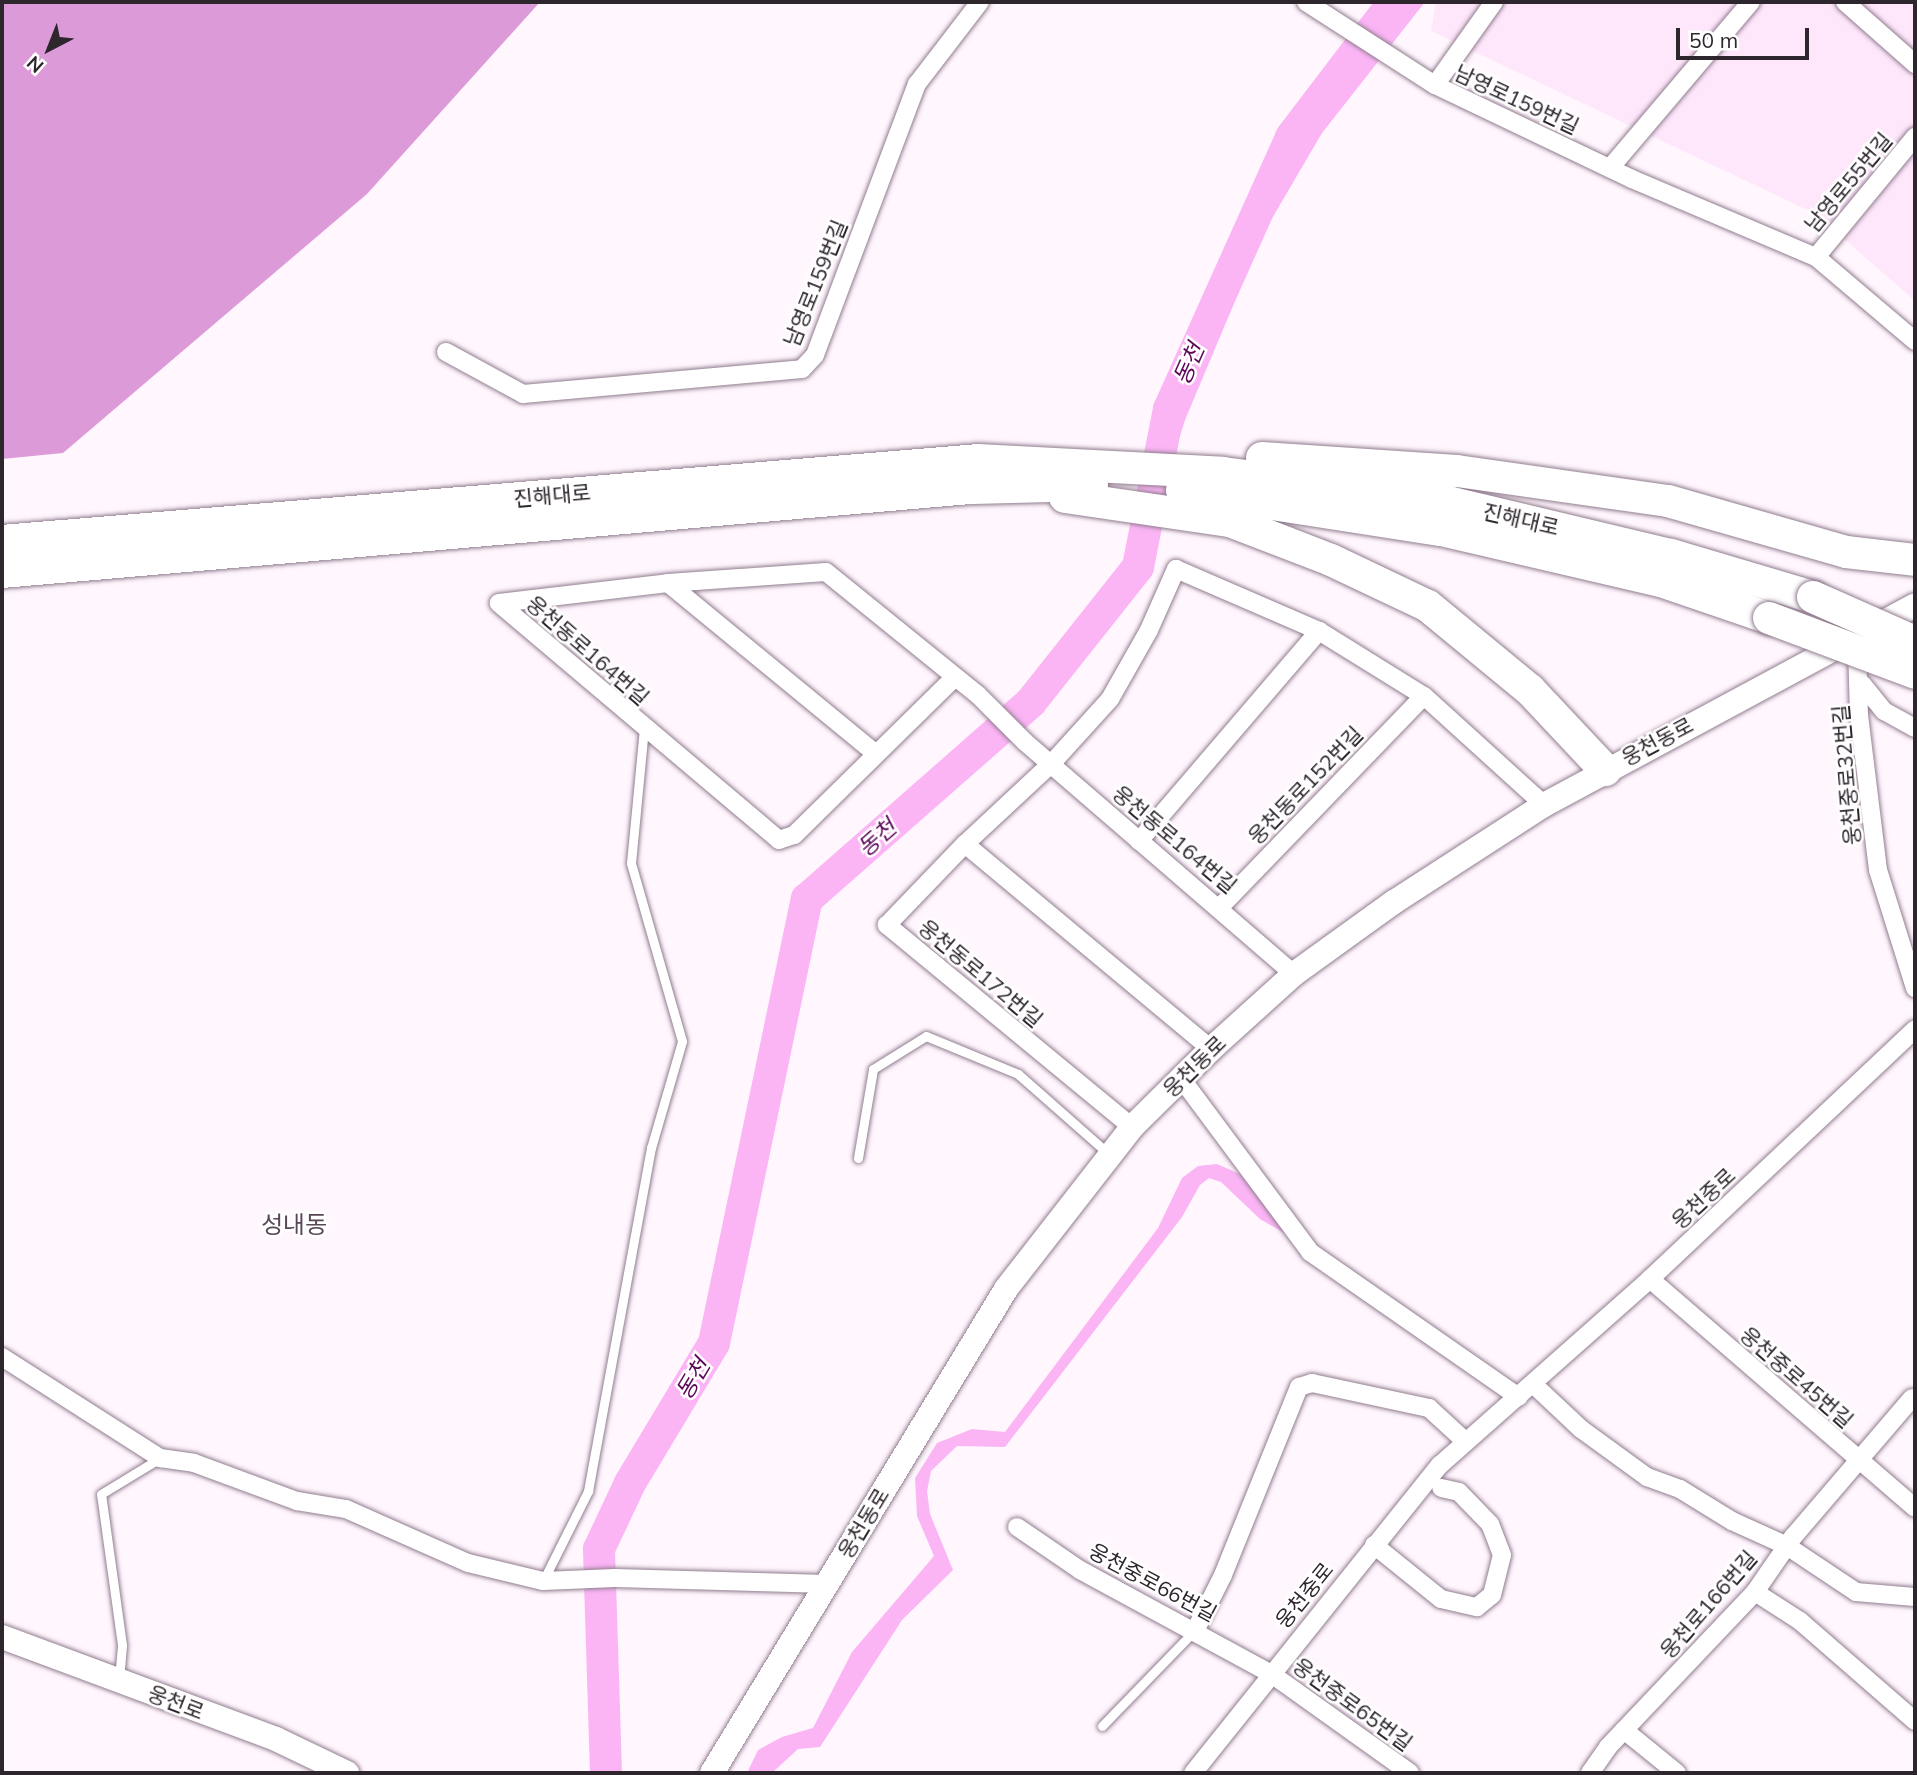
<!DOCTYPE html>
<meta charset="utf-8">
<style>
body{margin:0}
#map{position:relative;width:1917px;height:1775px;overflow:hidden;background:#fff6fe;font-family:Mulish,"Noto Sans KR",sans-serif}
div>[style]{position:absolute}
.built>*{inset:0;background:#fee7fb}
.forest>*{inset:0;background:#dd9ad8}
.water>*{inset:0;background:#fbb5f5}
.river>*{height:32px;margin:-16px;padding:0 16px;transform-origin:16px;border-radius:16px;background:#fbb5f5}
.roads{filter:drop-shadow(0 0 2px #917d8f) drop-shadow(0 0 2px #917d8f)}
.lane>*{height:9px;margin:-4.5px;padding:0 4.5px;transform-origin:4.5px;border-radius:4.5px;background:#fff}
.street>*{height:18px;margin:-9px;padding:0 9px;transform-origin:9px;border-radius:9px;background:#fff}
.secondary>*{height:24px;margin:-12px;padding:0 12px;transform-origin:12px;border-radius:12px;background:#fff}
.highway>*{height:32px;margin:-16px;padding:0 16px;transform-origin:16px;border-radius:16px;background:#fff}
.bridges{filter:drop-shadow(0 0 2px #917d8f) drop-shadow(0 0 2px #917d8f)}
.highway-bridge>*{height:32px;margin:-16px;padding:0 16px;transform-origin:16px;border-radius:16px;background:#fff}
span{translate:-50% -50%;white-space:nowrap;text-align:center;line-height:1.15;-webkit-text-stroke:5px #fff;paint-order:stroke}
.street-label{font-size:21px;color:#2e262d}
.water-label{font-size:23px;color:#5b0759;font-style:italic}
.quarter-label{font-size:24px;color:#594757}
.frame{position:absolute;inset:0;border:4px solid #2e262d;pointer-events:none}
.north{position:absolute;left:14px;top:14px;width:70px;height:70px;-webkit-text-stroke:5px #fff;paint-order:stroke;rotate:222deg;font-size:19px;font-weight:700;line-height:28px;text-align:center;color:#2e262d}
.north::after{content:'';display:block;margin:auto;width:24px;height:32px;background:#2e262d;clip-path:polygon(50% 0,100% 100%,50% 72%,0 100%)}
.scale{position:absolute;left:1676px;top:28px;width:133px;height:32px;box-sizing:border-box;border:4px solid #2e262d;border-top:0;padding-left:9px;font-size:21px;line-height:24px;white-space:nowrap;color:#2e262d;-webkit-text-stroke:5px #fff;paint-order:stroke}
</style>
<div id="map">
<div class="built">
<i style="clip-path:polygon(1436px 2px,1915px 2px,1915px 301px,1816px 214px,1431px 31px)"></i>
</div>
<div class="forest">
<i style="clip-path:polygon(2px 2px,540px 2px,367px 194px,63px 453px,2px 459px)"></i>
</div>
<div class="water">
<i style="clip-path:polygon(1394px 2px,1425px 2px,1322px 133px,1264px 232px,1185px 420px,1138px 567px,1169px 409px,1291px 137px)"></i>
<i style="clip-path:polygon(1217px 1164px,1240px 1174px,1289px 1236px,1260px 1219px,1221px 1182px,1209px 1178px,1200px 1185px,1182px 1217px,1005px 1447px,957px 1446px,931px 1471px,927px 1491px,930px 1514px,953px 1570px,902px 1620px,820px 1747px,798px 1749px,772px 1773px,747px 1773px,758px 1750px,782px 1737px,813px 1728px,852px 1652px,934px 1556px,917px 1516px,915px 1478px,937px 1443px,972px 1429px,1005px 1432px,1158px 1228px,1182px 1178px,1198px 1166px)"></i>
</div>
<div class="river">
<i style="left:606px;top:1773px;width:224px;rotate:-91.8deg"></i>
<i style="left:599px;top:1549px;width:73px;rotate:-64.8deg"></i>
<i style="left:630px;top:1483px;width:163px;rotate:-59deg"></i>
<i style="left:714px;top:1343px;width:454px;rotate:-78.2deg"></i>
<i style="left:807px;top:899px;width:298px;rotate:-41.3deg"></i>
<i style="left:1031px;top:702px;width:172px;rotate:-51.6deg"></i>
<i style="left:1138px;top:567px;width:161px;rotate:-78.9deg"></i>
<i style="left:1169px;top:409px;width:298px;rotate:-65.8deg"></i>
<i style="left:1291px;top:137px;width:170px;rotate:-52.7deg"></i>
</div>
<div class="roads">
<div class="lane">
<i style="left:858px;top:1158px;width:90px;rotate:-80.4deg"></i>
<i style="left:873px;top:1069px;width:62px;rotate:-31.9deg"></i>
<i style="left:926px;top:1036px;width:100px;rotate:22.4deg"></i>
<i style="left:1018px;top:1074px;width:123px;rotate:41.4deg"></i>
<i style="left:543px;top:1581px;width:101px;rotate:-63.4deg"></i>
<i style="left:588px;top:1491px;width:349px;rotate:-79.6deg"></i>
<i style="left:651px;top:1148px;width:111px;rotate:-73.8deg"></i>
<i style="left:682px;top:1041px;width:185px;rotate:-106deg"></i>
<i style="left:631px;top:863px;width:135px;rotate:-84.5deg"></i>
<i style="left:119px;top:1680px;width:35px;rotate:-85deg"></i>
<i style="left:122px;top:1645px;width:152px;rotate:-97.9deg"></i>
<i style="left:101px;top:1494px;width:69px;rotate:-31.4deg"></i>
<i style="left:1102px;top:1726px;width:131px;rotate:-45.9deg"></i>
</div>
<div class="street">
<i style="left:1306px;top:2px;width:153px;rotate:32.8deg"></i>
<i style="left:1435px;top:85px;width:218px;rotate:25.5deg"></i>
<i style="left:1632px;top:179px;width:200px;rotate:23deg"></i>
<i style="left:1816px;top:257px;width:130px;rotate:40.3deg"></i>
<i style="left:1845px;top:2px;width:94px;rotate:41.5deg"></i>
<i style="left:1435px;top:85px;width:102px;rotate:-54.6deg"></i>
<i style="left:1610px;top:168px;width:218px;rotate:-49.7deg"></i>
<i style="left:1816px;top:257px;width:156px;rotate:-50.5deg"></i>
<i style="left:446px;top:352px;width:88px;rotate:28.6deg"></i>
<i style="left:523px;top:394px;width:280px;rotate:-5.1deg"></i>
<i style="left:802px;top:369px;width:19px;rotate:-47deg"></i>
<i style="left:815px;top:355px;width:290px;rotate:-69.4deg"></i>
<i style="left:917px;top:84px;width:103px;rotate:-52.5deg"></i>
<i style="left:668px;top:583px;width:266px;rotate:39.4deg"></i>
<i style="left:1857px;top:645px;width:70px;rotate:88.4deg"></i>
<i style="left:1859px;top:715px;width:156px;rotate:83deg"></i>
<i style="left:1878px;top:870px;width:124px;rotate:72.6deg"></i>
<i style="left:954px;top:678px;width:224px;rotate:135.5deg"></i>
<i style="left:794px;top:835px;width:16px;rotate:162deg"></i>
<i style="left:779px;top:840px;width:367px;rotate:-139.8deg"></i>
<i style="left:499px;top:603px;width:170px;rotate:-6.7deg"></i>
<i style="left:668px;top:583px;width:158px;rotate:-4deg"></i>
<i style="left:826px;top:572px;width:196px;rotate:39deg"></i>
<i style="left:978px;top:695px;width:66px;rotate:45deg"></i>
<i style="left:1025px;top:742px;width:355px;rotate:40.8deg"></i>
<i style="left:1862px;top:684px;width:35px;rotate:51deg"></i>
<i style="left:1884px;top:711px;width:35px;rotate:29deg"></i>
<i style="left:1139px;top:841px;width:277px;rotate:-49.4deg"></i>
<i style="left:965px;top:844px;width:320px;rotate:39.8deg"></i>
<i style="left:1220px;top:907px;width:293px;rotate:-46deg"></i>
<i style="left:1181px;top:1078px;width:217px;rotate:53.4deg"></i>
<i style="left:1310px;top:1252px;width:254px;rotate:34.8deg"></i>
<i style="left:1132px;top:1127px;width:318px;rotate:-140.5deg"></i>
<i style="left:887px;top:925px;width:112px;rotate:-46.1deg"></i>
<i style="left:965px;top:844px;width:119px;rotate:-43deg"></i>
<i style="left:1052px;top:763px;width:86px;rotate:-47.8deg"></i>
<i style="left:1110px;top:699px;width:79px;rotate:-60.5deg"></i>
<i style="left:1149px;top:630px;width:67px;rotate:-66.1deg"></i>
<i style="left:1176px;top:569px;width:156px;rotate:23.4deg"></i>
<i style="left:1319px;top:631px;width:123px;rotate:31.8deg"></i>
<i style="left:1424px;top:696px;width:162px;rotate:42.2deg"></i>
<i style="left:1650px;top:1279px;width:350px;rotate:40.8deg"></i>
<i style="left:2px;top:1357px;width:188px;rotate:32.6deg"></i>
<i style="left:160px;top:1458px;width:34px;rotate:8deg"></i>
<i style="left:194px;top:1463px;width:110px;rotate:20.3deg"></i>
<i style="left:297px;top:1501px;width:50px;rotate:9.3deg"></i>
<i style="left:346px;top:1509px;width:133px;rotate:23.9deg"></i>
<i style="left:468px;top:1563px;width:77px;rotate:13.5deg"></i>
<i style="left:543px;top:1581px;width:72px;rotate:-2.4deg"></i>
<i style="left:615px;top:1578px;width:212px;rotate:1.6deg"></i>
<i style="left:1533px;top:1384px;width:66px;rotate:43.2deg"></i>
<i style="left:1581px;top:1429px;width:82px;rotate:36deg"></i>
<i style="left:1647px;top:1477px;width:35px;rotate:20deg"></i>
<i style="left:1680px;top:1489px;width:61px;rotate:31.6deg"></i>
<i style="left:1732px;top:1521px;width:60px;rotate:24.4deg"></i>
<i style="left:1787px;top:1546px;width:83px;rotate:33.7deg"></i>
<i style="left:1856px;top:1592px;width:59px;rotate:4.8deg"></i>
<i style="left:1017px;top:1527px;width:76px;rotate:34.3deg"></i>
<i style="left:1080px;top:1570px;width:216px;rotate:28.5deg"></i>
<i style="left:1270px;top:1673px;width:172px;rotate:35.5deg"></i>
<i style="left:1374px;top:1545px;width:86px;rotate:38.9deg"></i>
<i style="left:1441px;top:1599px;width:37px;rotate:13deg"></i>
<i style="left:1477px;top:1607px;width:19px;rotate:-39deg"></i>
<i style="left:1492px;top:1595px;width:41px;rotate:-76deg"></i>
<i style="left:1502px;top:1555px;width:33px;rotate:-111deg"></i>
<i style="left:1490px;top:1524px;width:45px;rotate:-134.1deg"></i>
<i style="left:1459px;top:1492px;width:18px;rotate:-167deg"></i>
<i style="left:1755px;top:1592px;width:54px;rotate:32.8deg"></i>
<i style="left:1800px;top:1621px;width:152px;rotate:41deg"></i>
<i style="left:1195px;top:1631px;width:63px;rotate:-63.4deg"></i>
<i style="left:1223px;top:1575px;width:203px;rotate:-68deg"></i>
<i style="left:1299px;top:1387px;width:14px;rotate:-17deg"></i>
<i style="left:1312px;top:1383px;width:120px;rotate:12.1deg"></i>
<i style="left:1429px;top:1408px;width:49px;rotate:42.5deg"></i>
<i style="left:1624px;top:1730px;width:68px;rotate:39.1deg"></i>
<i style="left:1193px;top:1773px;width:395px;rotate:-51.3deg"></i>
<i style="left:1440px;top:1465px;width:281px;rotate:-41.5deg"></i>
<i style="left:1650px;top:1279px;width:364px;rotate:-43.3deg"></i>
<i style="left:1590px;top:1773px;width:32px;rotate:-55deg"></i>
<i style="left:1608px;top:1747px;width:214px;rotate:-46.5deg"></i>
<i style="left:1755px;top:1592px;width:67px;rotate:-55.4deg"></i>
<i style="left:1793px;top:1537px;width:183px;rotate:-49.4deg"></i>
</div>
<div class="secondary">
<i style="left:2px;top:1637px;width:292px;rotate:20.4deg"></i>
<i style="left:276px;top:1739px;width:79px;rotate:25.6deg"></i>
<i style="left:712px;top:1773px;width:566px;rotate:-58.72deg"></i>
<i style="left:1006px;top:1289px;width:205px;rotate:-52.1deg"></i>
<i style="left:1132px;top:1127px;width:111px;rotate:-44.6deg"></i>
<i style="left:1211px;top:1049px;width:112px;rotate:-42.1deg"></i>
<i style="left:1294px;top:974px;width:123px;rotate:-35.8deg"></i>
<i style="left:1394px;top:902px;width:179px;rotate:-32.9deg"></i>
<i style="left:1544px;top:805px;width:421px;rotate:-28.3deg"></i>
</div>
<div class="highway">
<i style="left:1262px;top:458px;width:195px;rotate:3.8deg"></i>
<i style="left:1457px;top:471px;width:213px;rotate:8.1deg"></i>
<i style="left:1668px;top:501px;width:185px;rotate:16deg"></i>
<i style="left:1846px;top:552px;width:69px;rotate:6.6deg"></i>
<i style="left:1182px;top:490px;width:262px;rotate:8.8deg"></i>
<i style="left:1441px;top:530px;width:226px;rotate:13.1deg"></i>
<i style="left:1661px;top:581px;width:114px;rotate:18.9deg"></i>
<i style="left:1065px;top:497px;width:167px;rotate:8.3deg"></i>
<i style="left:1230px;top:521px;width:108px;rotate:21.1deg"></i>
<i style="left:1331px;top:560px;width:107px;rotate:25.4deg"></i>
<i style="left:1428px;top:606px;width:132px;rotate:39.5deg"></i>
<i style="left:1530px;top:690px;width:110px;rotate:46.8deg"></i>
<i style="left:2px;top:541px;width:979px;rotate:-4.74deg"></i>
<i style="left:978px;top:460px;width:245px;rotate:3deg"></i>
<i style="left:1223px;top:473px;width:227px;rotate:7.3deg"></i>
<i style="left:1448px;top:502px;width:229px;rotate:13.4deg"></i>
<i style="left:1671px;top:555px;width:148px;rotate:16.5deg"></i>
<i style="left:2px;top:572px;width:972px;rotate:-4.96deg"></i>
<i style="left:970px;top:488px;width:122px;rotate:-1.4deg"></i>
</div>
</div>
<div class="bridges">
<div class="highway-bridge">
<i style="left:1813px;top:597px;width:111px;rotate:23.8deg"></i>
<i style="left:1769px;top:618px;width:156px;rotate:20.6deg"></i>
</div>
</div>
<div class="street-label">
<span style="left:1517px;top:99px;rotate:25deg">남영로159번길</span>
<span style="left:1848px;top:182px;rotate:-50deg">남영로55번길</span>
<span style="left:815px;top:283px;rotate:-68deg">남영로159번길</span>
<span style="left:552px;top:495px;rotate:-5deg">진해대로</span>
<span style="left:1521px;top:519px;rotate:13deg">진해대로</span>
<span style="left:588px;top:650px;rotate:41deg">웅천동로164번길</span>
<span style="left:1657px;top:741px;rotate:-28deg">웅천동로</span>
<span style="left:1846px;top:775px;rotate:-95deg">웅천중로32번길</span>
<span style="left:1305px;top:785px;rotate:-46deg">웅천동로152번길</span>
<span style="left:1175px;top:839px;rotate:40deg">웅천동로164번길</span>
<span style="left:981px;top:973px;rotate:40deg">웅천동로172번길</span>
<span style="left:1194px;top:1066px;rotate:-44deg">웅천동로</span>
<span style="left:1703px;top:1198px;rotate:-43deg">웅천중로</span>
<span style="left:1797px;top:1377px;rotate:41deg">웅천중로45번길</span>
<span style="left:863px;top:1523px;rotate:-59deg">웅천동로</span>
<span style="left:1153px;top:1582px;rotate:28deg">웅천중로66번길</span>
<span style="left:1304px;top:1595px;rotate:-51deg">웅천중로</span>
<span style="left:1708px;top:1604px;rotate:-49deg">웅천로166번길</span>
<span style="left:176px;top:1702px;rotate:21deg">웅천로</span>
<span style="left:1353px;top:1704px;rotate:36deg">웅천중로65번길</span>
</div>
<div class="water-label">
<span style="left:1189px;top:364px;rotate:-66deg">동천</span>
<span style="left:877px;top:838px;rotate:-41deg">동천</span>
<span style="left:693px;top:1379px;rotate:-59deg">동천</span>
</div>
<div class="quarter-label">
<span style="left:294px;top:1225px">성내동</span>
</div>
<div class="frame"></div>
<div class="north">N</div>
<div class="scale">50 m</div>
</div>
